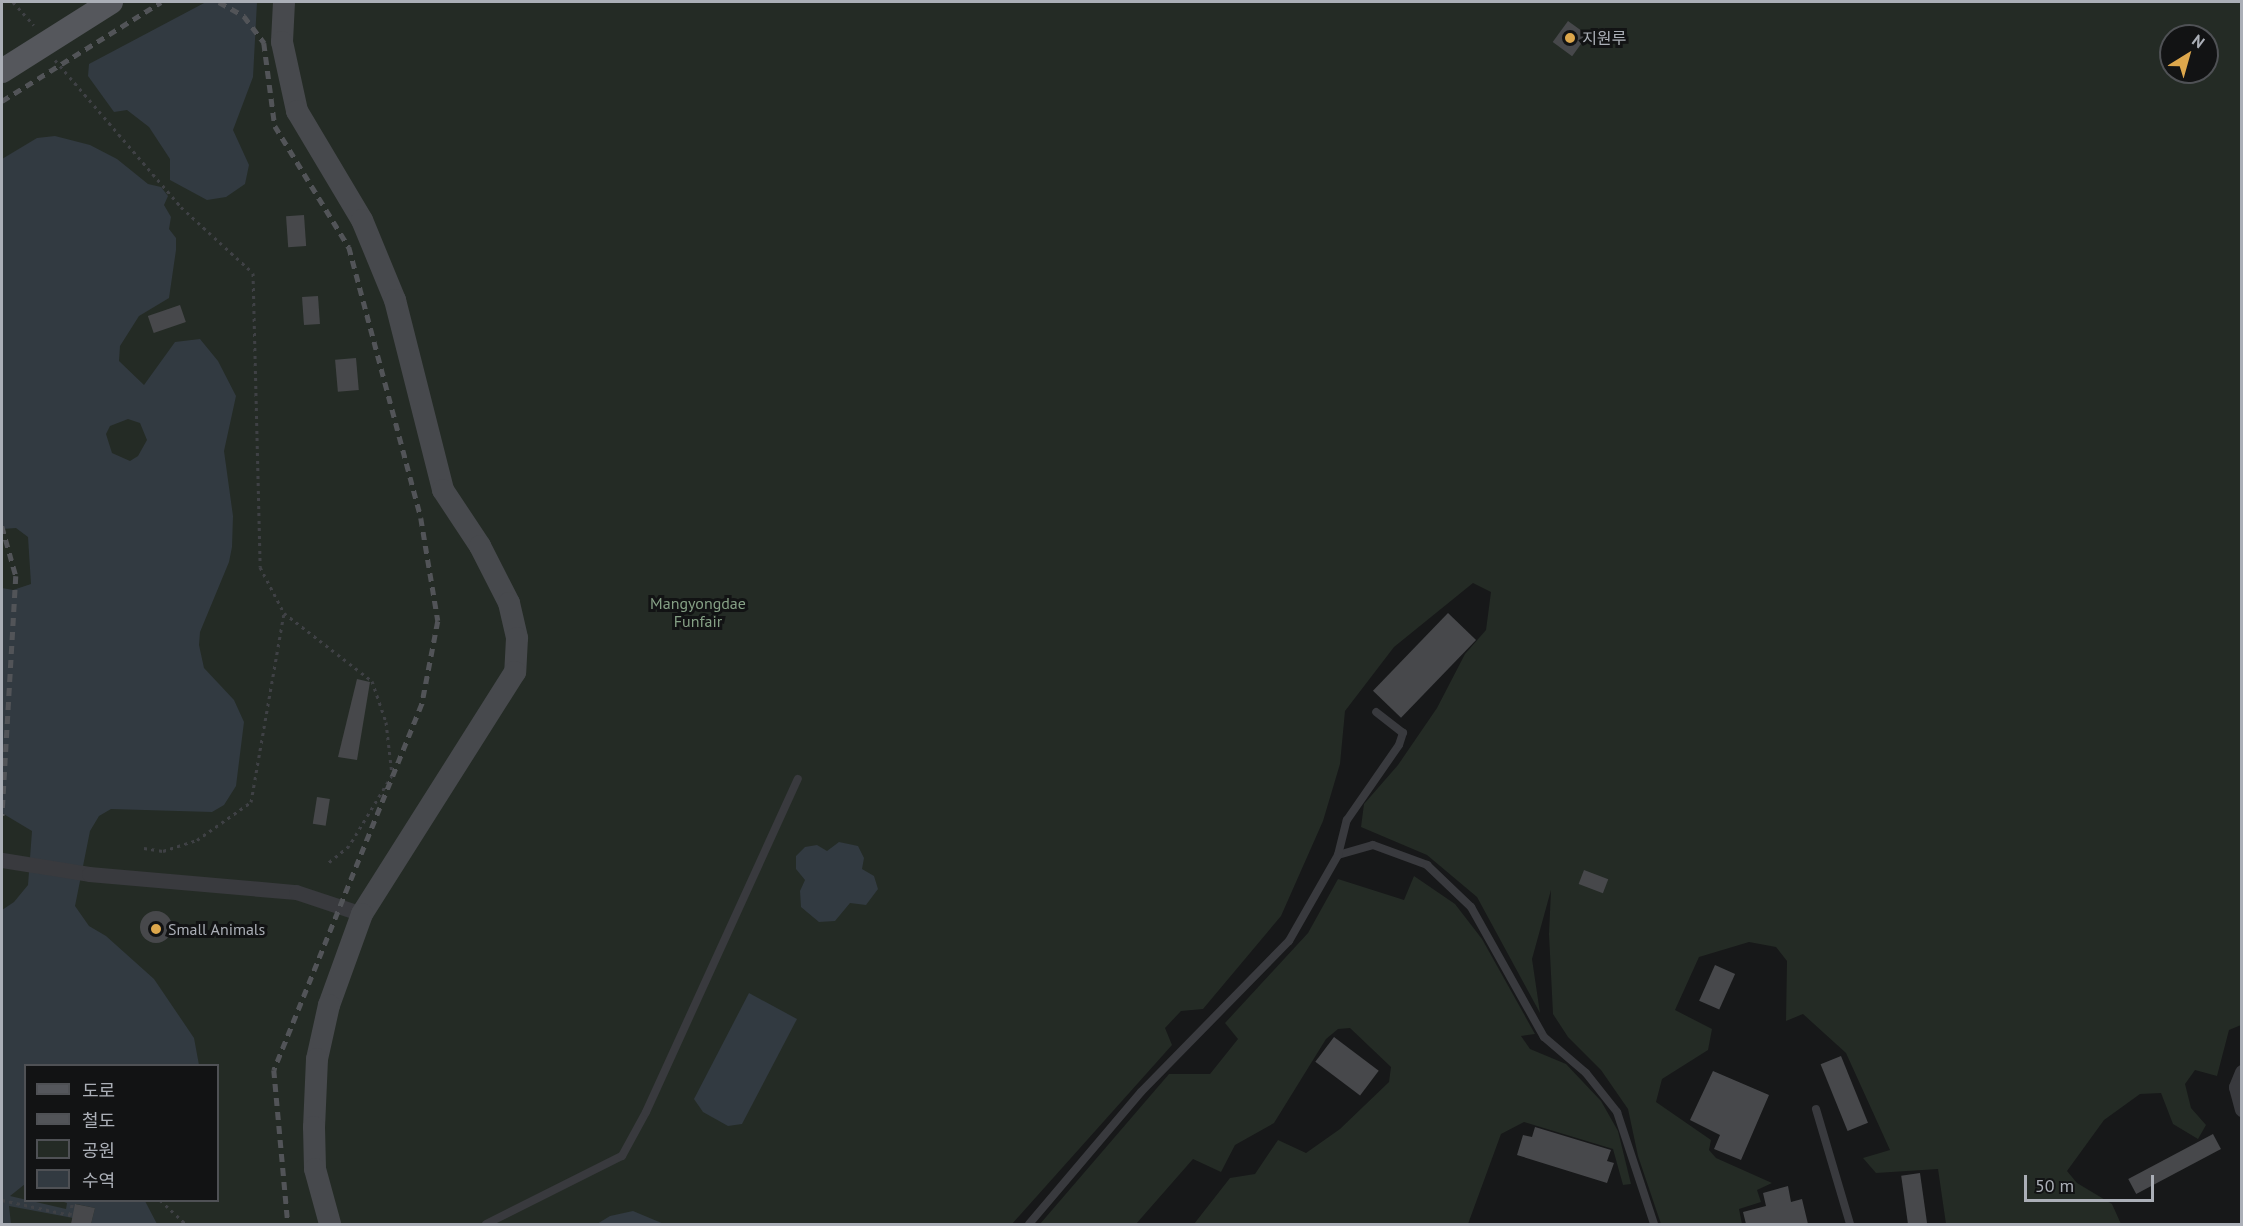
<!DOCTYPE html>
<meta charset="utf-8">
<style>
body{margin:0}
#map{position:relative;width:2243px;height:1226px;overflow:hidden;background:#171819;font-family:"PT Sans","Noto Sans KR",sans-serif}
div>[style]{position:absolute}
.green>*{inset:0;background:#242b25}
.water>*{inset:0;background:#323a41}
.building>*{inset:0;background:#47484b;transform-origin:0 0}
.round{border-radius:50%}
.path>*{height:3px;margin-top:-1.5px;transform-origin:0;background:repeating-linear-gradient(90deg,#3f4145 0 3px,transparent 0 7.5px)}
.lane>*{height:8px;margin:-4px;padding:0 4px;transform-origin:4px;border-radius:4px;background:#393a3e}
.street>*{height:15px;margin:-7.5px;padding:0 7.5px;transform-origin:7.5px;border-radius:7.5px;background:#393a3e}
.secondary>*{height:22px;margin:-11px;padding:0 11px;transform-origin:11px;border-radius:11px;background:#47494d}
.primary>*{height:24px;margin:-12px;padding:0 12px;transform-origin:12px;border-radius:12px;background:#55575c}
.rail>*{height:4.5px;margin-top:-2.25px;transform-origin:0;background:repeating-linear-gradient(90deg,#525458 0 8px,transparent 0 14px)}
.dots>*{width:16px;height:16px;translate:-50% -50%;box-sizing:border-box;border:3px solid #121314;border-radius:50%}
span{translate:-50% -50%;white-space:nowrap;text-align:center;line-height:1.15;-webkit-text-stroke:6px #121314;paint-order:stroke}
.poi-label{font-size:16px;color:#abafb7}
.left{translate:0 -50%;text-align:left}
.park-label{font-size:16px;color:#85a085}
.frame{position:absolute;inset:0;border:3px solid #abafb7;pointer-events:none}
.legend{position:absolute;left:24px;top:1064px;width:195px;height:138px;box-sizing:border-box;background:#121314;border:2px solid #4f5155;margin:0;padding:8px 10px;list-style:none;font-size:18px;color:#abafb7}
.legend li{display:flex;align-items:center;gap:12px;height:30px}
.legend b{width:30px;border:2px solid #4f5155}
.north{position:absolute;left:2159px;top:24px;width:60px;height:60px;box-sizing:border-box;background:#121314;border:2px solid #4f5155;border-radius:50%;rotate:37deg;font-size:16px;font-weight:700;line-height:24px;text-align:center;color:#abafb7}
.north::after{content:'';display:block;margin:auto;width:21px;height:27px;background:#dda74c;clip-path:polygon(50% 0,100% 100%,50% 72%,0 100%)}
.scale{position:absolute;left:2024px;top:1175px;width:130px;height:27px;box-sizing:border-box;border:3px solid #abafb7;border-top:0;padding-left:8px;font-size:18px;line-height:21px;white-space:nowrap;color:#abafb7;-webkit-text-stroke:4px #121314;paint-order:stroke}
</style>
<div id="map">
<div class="green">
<i style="clip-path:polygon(evenodd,2px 2px,2241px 2px,2241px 1025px,2229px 1030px,2217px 1076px,2195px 1070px,2185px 1084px,2191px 1108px,2206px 1125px,2198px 1139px,2173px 1124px,2161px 1093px,2140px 1094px,2104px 1120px,2067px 1171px,2077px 1183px,2112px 1204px,2121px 1224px,1946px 1224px,1938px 1169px,1876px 1173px,1863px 1158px,1890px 1150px,1846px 1053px,1803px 1014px,1786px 1021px,1787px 961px,1776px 947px,1749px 942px,1699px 957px,1675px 1010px,1712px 1029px,1708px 1050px,1662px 1079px,1656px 1102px,1711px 1140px,1709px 1150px,1716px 1158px,1772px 1183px,1757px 1190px,1761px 1202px,1739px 1209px,1742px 1224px,1661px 1224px,1638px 1156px,1628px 1109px,1601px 1070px,1568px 1037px,1553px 1014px,1549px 934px,1551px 890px,1532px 959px,1540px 1013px,1477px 897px,1427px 855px,1361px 827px,1364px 804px,1398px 765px,1437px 708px,1465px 654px,1486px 630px,1491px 592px,1473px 583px,1394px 647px,1345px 711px,1340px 764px,1323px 821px,1281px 916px,1203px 1009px,1181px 1011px,1165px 1028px,1172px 1045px,1012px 1224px,2px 1224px,2px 2px,2171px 36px,2207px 36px,2207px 72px,2171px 72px,2171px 36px,2px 2px,26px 1066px,218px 1066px,218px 1200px,26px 1200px,26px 1066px)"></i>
<i style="clip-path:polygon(1414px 876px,1455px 904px,1482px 939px,1535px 1034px,1521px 1036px,1530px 1049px,1566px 1064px,1601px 1101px,1618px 1131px,1631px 1184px,1623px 1185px,1613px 1149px,1524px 1122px,1501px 1134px,1468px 1224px,1194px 1224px,1230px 1178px,1255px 1174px,1278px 1140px,1306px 1153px,1340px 1129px,1389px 1082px,1391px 1067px,1350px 1028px,1338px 1029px,1326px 1039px,1274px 1123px,1235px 1145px,1221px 1172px,1193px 1159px,1136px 1224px,1040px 1224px,1169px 1074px,1210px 1074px,1238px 1039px,1225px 1023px,1308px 933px,1338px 879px,1404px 900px)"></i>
</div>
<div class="water">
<i style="clip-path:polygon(206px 2px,257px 2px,253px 77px,233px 130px,249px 165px,245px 184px,226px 197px,207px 200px,170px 180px,170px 159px,149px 127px,127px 110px,114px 112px,88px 76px,89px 64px)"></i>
<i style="clip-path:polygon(evenodd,55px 136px,90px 145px,117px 159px,148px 184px,161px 187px,168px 196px,164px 205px,171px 217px,169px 229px,176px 238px,176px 250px,169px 298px,139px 316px,120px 346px,119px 361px,144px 385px,175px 342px,200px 339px,218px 361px,236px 396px,224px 451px,233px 516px,232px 547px,229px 562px,200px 632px,199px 645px,204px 668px,234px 700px,244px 722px,236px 786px,224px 805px,212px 812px,111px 809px,99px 816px,90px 831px,75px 906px,89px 926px,106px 936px,154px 979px,194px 1038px,199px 1065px,26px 1066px,25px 1184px,10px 1196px,66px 1209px,67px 1203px,61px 1201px,145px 1201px,157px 1224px,91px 1224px,95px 1208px,76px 1204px,73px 1218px,9px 1206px,11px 1224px,2px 1224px,2px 910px,14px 902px,28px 885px,32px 831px,2px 813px,2px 588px,13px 590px,31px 584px,28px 537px,16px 528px,2px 529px,2px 159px,37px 138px,55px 136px,128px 419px,140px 423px,147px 440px,138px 456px,130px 461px,112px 453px,106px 434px,110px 426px,128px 419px)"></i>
<i style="clip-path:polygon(839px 842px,858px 846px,864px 858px,862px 869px,874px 876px,878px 889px,866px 905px,850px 903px,835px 921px,819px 922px,801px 907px,800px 891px,805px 880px,796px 869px,796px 856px,805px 847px,817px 845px,827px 851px)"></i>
<i style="clip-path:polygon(749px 993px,797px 1019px,742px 1124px,728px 1126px,703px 1112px,694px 1099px)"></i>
<i style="clip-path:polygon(633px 1211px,664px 1224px,597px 1224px,610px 1216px)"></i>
</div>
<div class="building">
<i style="left:1568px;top:21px;width:24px;height:26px;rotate:36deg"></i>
<i style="left:304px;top:215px;width:31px;height:18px;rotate:86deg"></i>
<i style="left:318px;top:296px;width:28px;height:16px;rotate:86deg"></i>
<i style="left:180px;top:305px;width:18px;height:34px;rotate:71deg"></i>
<i style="left:356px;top:358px;width:32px;height:21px;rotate:85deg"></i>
<i style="left:1448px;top:613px;width:39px;height:108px;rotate:44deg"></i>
<i style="clip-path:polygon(357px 679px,370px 682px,357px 760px,338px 757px)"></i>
<i style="left:317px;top:797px;width:13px;height:27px;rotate:9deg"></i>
<i style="left:1584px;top:870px;width:26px;height:15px;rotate:21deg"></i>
<i class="round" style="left:140px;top:911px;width:32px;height:32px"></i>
<i style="left:1715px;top:965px;width:22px;height:39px;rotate:24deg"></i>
<i style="left:1334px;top:1037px;width:56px;height:31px;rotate:37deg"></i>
<i style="left:1841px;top:1056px;width:72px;height:22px;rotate:68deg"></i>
<i style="clip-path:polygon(1713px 1071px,1769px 1095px,1741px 1160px,1714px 1149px,1720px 1135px,1690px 1120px)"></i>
<i style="clip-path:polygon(1535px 1127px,1611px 1150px,1607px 1161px,1614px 1163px,1607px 1183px,1517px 1155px,1523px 1135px,1532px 1137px)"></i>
<i style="left:2213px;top:1134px;width:17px;height:96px;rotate:62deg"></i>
<i style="left:1920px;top:1173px;width:51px;height:19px;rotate:82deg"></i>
<i style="clip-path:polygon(1788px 1186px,1791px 1202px,1802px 1199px,1808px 1224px,1746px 1224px,1743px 1212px,1766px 1206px,1763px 1193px)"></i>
<i style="clip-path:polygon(75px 1204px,95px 1208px,91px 1224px,71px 1224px)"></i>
</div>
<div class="path">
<i style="left:13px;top:2px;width:31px;rotate:48deg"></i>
<i style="left:55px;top:60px;width:194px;rotate:49.4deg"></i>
<i style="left:181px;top:207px;width:98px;rotate:42.5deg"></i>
<i style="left:253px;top:273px;width:294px;rotate:88.6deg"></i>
<i style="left:260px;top:567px;width:52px;rotate:62.4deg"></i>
<i style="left:284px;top:613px;width:111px;rotate:37.7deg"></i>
<i style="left:372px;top:681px;width:43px;rotate:71.1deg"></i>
<i style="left:386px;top:722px;width:53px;rotate:83.5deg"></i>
<i style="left:392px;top:775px;width:83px;rotate:121.2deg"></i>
<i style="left:349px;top:846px;width:26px;rotate:141deg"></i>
<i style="left:144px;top:848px;width:19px;rotate:9deg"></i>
<i style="left:163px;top:851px;width:36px;rotate:-18deg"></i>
<i style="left:197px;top:840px;width:66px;rotate:-35.1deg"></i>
<i style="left:251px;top:802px;width:192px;rotate:-80.1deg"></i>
<i style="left:2px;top:1200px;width:70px;rotate:12.4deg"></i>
<i style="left:70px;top:1215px;width:15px;rotate:-79deg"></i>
<i style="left:160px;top:1200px;width:35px;rotate:43deg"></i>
</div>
<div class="lane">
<i style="left:1338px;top:855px;width:36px;rotate:-16deg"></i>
<i style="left:1373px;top:845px;width:58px;rotate:20.3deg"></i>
<i style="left:1427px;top:865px;width:61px;rotate:43.7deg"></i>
<i style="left:1471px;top:907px;width:149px;rotate:60.7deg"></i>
<i style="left:1544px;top:1037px;width:55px;rotate:40.6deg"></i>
<i style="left:1586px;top:1073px;width:50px;rotate:51.5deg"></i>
<i style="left:1617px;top:1112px;width:118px;rotate:71.7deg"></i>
<i style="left:1816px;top:1109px;width:120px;rotate:73.5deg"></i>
<i style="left:486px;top:1224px;width:152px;rotate:-26.6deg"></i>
<i style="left:622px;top:1156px;width:50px;rotate:-61.4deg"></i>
<i style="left:646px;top:1112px;width:366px;rotate:-65.5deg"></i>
<i style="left:1029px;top:1224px;width:173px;rotate:-49.7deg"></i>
<i style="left:1141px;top:1092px;width:211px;rotate:-45.6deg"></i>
<i style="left:1289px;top:941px;width:99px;rotate:-60.3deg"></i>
<i style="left:1338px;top:855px;width:36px;rotate:-76deg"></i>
<i style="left:1347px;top:820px;width:91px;rotate:-55.3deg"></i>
<i style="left:1399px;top:745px;width:13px;rotate:-72deg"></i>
<i style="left:1403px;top:733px;width:34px;rotate:-142deg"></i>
</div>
<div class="street">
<i style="left:2px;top:860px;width:88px;rotate:9.1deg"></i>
<i style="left:89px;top:874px;width:208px;rotate:5deg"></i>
<i style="left:296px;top:892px;width:70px;rotate:18.4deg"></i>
<i style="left:2242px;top:1072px;width:16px;rotate:112deg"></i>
<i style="left:2236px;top:1087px;width:23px;rotate:75deg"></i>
</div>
<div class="secondary">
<i style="left:284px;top:2px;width:40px;rotate:92.9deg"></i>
<i style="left:282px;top:42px;width:71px;rotate:77.7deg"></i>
<i style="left:297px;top:111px;width:127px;rotate:59.2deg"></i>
<i style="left:362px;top:220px;width:87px;rotate:67.6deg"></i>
<i style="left:395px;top:300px;width:196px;rotate:75.8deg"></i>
<i style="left:443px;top:490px;width:67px;rotate:56.5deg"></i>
<i style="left:480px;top:546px;width:64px;rotate:63deg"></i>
<i style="left:509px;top:603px;width:36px;rotate:77deg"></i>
<i style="left:517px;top:638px;width:34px;rotate:93deg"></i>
<i style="left:515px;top:672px;width:286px;rotate:122.3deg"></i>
<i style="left:362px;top:914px;width:97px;rotate:109.9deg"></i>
<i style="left:329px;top:1005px;width:55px;rotate:102.5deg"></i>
<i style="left:317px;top:1059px;width:68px;rotate:92.5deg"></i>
<i style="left:314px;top:1127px;width:42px;rotate:88.6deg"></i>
<i style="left:315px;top:1169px;width:57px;rotate:74.7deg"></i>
</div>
<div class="primary">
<i style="left:2px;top:71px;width:129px;rotate:-32.3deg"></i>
</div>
<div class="rail">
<i style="left:219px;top:2px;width:29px;rotate:29deg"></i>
<i style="left:244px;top:16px;width:34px;rotate:53deg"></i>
<i style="left:264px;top:43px;width:84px;rotate:82.5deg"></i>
<i style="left:275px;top:126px;width:142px;rotate:58.6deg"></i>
<i style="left:349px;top:247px;width:280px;rotate:75.1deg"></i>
<i style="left:421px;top:518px;width:104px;rotate:80.6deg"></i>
<i style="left:438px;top:621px;width:85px;rotate:100.9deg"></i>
<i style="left:422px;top:704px;width:395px;rotate:112deg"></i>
<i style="left:274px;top:1070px;width:155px;rotate:84.8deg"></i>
<i style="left:2px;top:101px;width:187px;rotate:-31.9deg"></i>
<i style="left:2px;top:526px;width:52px;rotate:74.4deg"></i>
<i style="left:16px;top:576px;width:240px;rotate:93.3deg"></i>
</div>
<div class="dots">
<i style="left:1570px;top:38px;background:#dda74c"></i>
<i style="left:156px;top:929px;background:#dda74c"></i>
</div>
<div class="poi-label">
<span class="left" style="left:1582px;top:38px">지원루</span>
<span class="left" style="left:168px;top:929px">Small Animals</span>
</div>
<div class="park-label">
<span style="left:698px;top:612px">Mangyongdae<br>Funfair</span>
</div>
<div class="frame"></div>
<ul class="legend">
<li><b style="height:8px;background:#55575c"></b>도로</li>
<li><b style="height:8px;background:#525458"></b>철도</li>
<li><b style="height:16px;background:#242b25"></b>공원</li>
<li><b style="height:16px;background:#323a41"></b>수역</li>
</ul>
<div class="north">N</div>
<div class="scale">50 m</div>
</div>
